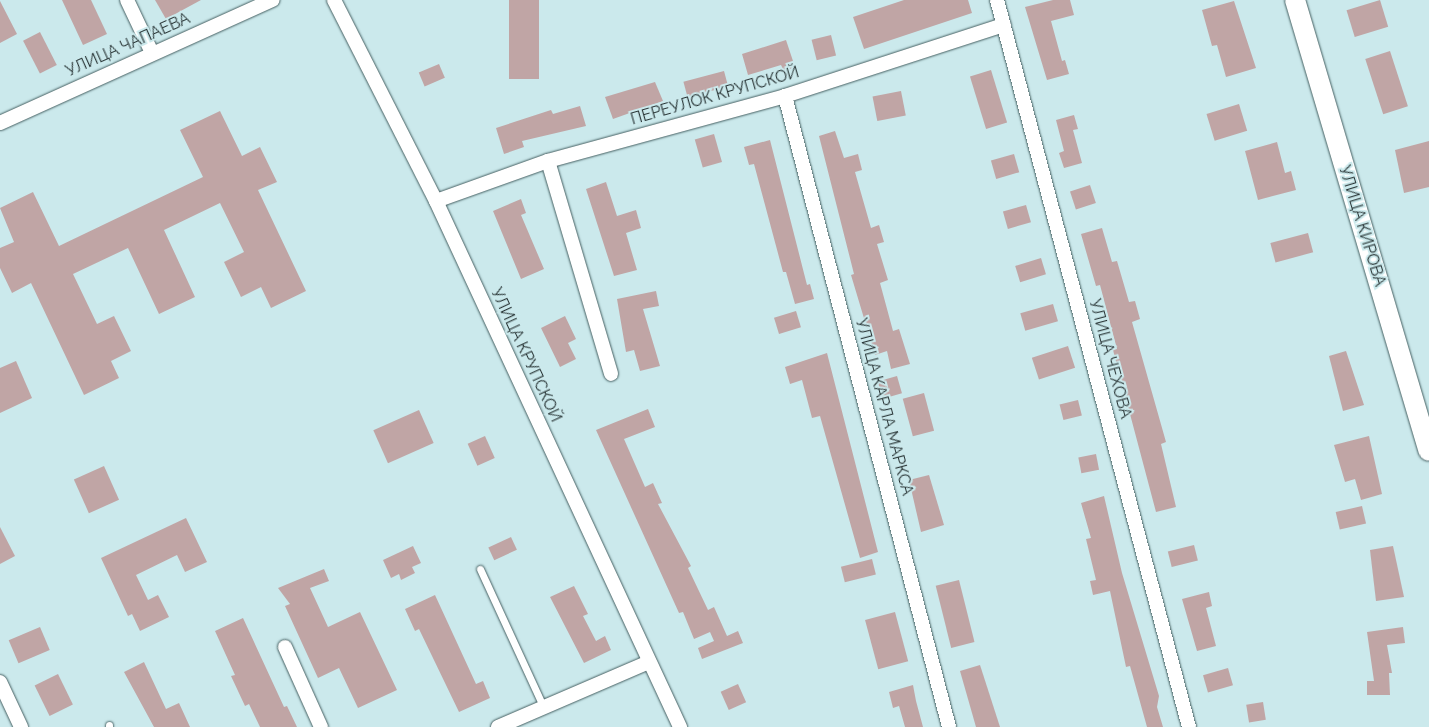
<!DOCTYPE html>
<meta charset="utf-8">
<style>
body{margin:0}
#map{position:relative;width:1429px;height:727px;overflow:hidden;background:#cbe9ec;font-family:Raleway,sans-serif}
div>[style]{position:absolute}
.building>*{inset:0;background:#c0a5a5;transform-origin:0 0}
.roads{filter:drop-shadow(0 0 1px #466062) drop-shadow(0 0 1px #466062)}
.service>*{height:7px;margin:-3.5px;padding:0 3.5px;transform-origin:3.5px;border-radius:3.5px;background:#fff}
.minor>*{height:14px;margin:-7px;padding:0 7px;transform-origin:7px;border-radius:7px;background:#fff}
.secondary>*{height:20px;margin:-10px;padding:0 10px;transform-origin:10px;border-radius:10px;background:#fff}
span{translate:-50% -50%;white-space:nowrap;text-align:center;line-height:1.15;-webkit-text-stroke:4px #cbe9ec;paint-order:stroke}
.street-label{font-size:16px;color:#283435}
</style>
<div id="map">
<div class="building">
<i style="clip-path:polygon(62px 0,91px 0,107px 34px,83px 45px)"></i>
<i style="clip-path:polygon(155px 0,201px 0,166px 19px)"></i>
<i style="left:509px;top:0;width:30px;height:79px"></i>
<i style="clip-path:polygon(904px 0,968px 0,972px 13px,864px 49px,853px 17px)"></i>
<i style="clip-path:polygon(1053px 0,1070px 0,1074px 15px,1051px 21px,1062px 61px,1065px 60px,1069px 74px,1047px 80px,1025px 7px)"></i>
<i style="left:1380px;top:0;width:28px;height:35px;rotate:73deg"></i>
<i style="clip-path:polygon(0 1px,17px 34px,0 43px)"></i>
<i style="clip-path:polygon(1234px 1px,1256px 68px,1226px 77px,1217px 45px,1212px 46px,1202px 10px)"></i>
<i style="left:40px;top:32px;width:37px;height:19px;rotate:63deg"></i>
<i style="left:831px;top:35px;width:21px;height:20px;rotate:76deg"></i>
<i style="clip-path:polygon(786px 40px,795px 67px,784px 71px,781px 65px,748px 75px,742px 54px)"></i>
<i style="left:1390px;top:51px;width:58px;height:26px;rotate:72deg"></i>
<i style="left:439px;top:64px;width:15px;height:22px;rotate:67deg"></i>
<i style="left:991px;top:70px;width:55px;height:22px;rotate:73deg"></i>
<i style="left:724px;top:71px;width:16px;height:42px;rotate:75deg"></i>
<i style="clip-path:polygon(655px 82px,663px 101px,613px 119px,605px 97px)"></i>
<i style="left:901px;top:91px;width:25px;height:29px;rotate:79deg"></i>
<i style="left:1239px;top:104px;width:28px;height:34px;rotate:73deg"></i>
<i style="clip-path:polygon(580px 106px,586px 126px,522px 141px,524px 147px,504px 154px,496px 128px,551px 110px,553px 114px)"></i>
<i style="clip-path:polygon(220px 111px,242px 156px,260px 147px,277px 182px,258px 190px,306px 291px,271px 308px,261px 287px,241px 297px,224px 262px,244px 252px,220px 203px,164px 230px,195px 297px,159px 314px,128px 248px,73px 274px,97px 324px,114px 316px,131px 351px,111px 361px,119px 378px,84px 395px,31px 283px,12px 293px,0 268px,0 248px,14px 242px,0 208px,33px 192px,59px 246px,203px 177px,180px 130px)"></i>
<i style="clip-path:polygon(1074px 115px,1078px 129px,1073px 130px,1082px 163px,1064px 168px,1059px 153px,1064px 151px,1056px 120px)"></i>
<i style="clip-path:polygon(835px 131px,844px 158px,858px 154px,862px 170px,855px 172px,871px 228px,879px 225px,884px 242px,877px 244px,888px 280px,880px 283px,893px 331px,899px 329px,910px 364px,891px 369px,887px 351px,875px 355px,851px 275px,854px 274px,819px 136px)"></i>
<i style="left:714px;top:134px;width:29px;height:20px;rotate:74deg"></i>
<i style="clip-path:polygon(770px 140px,807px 285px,810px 284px,814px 299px,795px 304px,786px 272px,783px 272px,754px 164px,749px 165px,744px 147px)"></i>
<i style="clip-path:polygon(1429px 141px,1429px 187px,1404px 193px,1395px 150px)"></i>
<i style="clip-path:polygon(1277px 142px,1285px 173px,1291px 171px,1296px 190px,1258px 200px,1245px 151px)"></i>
<i style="left:1014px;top:154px;width:19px;height:24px;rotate:74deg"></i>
<i style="clip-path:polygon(606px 182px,617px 216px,636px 210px,641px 228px,626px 233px,637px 270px,614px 276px,586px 189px)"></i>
<i style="left:1090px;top:185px;width:19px;height:21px;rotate:72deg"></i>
<i style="clip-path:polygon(521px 199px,526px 213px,521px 215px,544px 269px,521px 279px,493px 211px)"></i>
<i style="left:1026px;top:205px;width:18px;height:24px;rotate:74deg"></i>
<i style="clip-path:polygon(1102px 228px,1112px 262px,1117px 261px,1129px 302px,1135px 301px,1140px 319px,1132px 322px,1166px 442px,1161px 444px,1176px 507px,1156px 512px,1113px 350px,1117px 349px,1100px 285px,1096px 286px,1081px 234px)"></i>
<i style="left:1308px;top:233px;width:20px;height:39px;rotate:75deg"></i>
<i style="left:1041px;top:258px;width:17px;height:27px;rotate:73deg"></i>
<i style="clip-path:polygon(656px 291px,659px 306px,643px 309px,660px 366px,640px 371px,634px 350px,626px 352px,617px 299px)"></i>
<i style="left:1053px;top:304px;width:18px;height:34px;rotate:74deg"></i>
<i style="left:796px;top:311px;width:17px;height:23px;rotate:73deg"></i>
<i style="clip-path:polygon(565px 316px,576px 339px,568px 343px,576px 359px,560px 367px,541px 328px)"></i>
<i style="left:1068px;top:346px;width:23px;height:38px;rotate:72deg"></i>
<i style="clip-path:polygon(1346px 351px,1364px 405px,1343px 411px,1329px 356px)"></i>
<i style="clip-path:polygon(827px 353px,878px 552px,860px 558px,820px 416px,812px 418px,802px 380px,790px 384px,785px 367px)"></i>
<i style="clip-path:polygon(16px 361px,32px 398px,0 413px,0 368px)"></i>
<i style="left:897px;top:376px;width:18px;height:20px;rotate:74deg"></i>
<i style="left:924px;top:393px;width:39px;height:22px;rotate:75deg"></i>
<i style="left:1078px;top:400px;width:16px;height:19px;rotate:76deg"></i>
<i style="clip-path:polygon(648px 409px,655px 427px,624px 439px,645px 487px,653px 483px,662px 503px,658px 504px,691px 566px,688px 568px,708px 610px,714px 607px,727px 636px,738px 631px,743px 643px,702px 659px,698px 648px,714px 641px,710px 632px,694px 639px,683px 612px,679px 613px,596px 430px)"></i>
<i style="left:419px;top:410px;width:36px;height:50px;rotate:66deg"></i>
<i style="left:485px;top:436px;width:24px;height:19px;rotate:66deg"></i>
<i style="clip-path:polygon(1369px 436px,1382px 494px,1361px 500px,1355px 479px,1345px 482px,1334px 445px)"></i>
<i style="left:1096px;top:454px;width:16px;height:18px;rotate:79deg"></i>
<i style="left:104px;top:466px;width:37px;height:33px;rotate:66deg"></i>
<i style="clip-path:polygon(929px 475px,944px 525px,921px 532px,909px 480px)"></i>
<i style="clip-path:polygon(1104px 496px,1122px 573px,1159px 696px,1157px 707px,1163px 727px,1147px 727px,1130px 666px,1126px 667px,1110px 591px,1093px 595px,1090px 581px,1096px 580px,1086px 539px,1091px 538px,1081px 503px)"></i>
<i style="left:1362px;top:506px;width:18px;height:27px;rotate:77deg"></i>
<i style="clip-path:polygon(186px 518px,207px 562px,185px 572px,177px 555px,136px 575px,148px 600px,158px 595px,169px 617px,140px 631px,132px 614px,128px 616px,101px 558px)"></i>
<i style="clip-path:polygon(0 527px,15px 556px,0 564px)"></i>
<i style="left:511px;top:537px;width:14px;height:25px;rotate:65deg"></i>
<i style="left:1194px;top:545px;width:16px;height:27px;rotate:76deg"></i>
<i style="clip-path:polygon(413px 546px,421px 563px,412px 567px,415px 573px,401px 580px,399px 574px,391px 578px,383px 560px)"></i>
<i style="clip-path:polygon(1393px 546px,1404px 597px,1376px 601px,1370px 550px)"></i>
<i style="left:872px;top:559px;width:16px;height:32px;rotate:76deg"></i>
<i style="clip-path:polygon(324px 569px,329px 581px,310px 588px,328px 627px,360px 612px,397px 690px,358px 708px,339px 668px,318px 678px,285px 606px,290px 604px,278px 588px)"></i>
<i style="left:959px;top:580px;width:64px;height:24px;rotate:76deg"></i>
<i style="clip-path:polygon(574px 586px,588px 614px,583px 616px,596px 641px,605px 636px,611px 650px,584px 663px,550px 597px)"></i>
<i style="clip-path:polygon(1209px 592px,1212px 606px,1206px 608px,1216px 646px,1197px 651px,1182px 599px)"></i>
<i style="clip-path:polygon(435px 595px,476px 684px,483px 681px,490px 698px,459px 712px,419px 629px,415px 631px,405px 609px)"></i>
<i style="left:895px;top:612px;width:51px;height:31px;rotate:75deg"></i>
<i style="clip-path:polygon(243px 618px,284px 707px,287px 706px,297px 727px,260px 727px,249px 704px,245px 706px,231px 676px,235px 675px,215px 631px)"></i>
<i style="left:40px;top:627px;width:25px;height:34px;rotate:67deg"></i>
<i style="clip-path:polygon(1403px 627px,1405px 643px,1387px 645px,1392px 673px,1389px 673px,1390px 695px,1367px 695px,1367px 681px,1374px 681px,1367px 632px)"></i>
<i style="clip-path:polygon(144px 662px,166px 709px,179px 703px,190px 727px,154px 727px,124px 672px)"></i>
<i style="clip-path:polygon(980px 665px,1000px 727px,976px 727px,960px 671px)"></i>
<i style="left:1228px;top:668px;width:18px;height:26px;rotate:74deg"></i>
<i style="left:58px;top:674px;width:34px;height:26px;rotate:64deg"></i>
<i style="left:738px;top:684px;width:20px;height:19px;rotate:66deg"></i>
<i style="clip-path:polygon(913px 685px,916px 701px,923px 727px,905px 727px,899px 706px,893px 708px,889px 692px)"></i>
<i style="left:1263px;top:702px;width:18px;height:17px;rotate:81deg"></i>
</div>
<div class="roads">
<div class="service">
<i style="left:480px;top:569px;width:153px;rotate:65.3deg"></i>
<i style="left:109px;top:725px;width:2px;rotate:90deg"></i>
</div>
<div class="minor">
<i style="left:127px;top:0;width:59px;rotate:64.7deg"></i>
<i style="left:334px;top:0;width:225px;rotate:63.1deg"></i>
<i style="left:436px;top:201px;width:580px;rotate:65.11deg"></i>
<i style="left:997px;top:0;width:752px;rotate:75.21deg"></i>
<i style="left:785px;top:96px;width:652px;rotate:75.43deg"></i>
<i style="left:0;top:123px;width:299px;rotate:-24.3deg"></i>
<i style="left:548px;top:161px;width:222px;rotate:73.5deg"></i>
<i style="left:436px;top:201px;width:119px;rotate:-19.7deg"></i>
<i style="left:548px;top:161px;width:246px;rotate:-15.3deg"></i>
<i style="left:785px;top:96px;width:230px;rotate:-18deg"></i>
<i style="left:285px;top:647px;width:88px;rotate:65.8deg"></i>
<i style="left:0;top:682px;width:50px;rotate:65deg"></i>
<i style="left:498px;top:727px;width:164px;rotate:-23.3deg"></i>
</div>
<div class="secondary">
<i style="left:1295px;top:0;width:470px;rotate:73.5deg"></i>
</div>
</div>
<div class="street-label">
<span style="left:128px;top:45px;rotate:-24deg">УЛИЦА ЧАПАЕВА</span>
<span style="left:715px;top:96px;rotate:-16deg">ПЕРЕУЛОК КРУПСКОЙ</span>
<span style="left:1362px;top:226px;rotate:73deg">УЛИЦА КИРОВА</span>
<span style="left:526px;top:355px;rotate:65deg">УЛИЦА КРУПСКОЙ</span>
<span style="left:1110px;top:359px;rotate:75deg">УЛИЦА ЧЕХОВА</span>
<span style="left:884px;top:407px;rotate:75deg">УЛИЦА КАРЛА МАРКСА</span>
</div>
</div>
